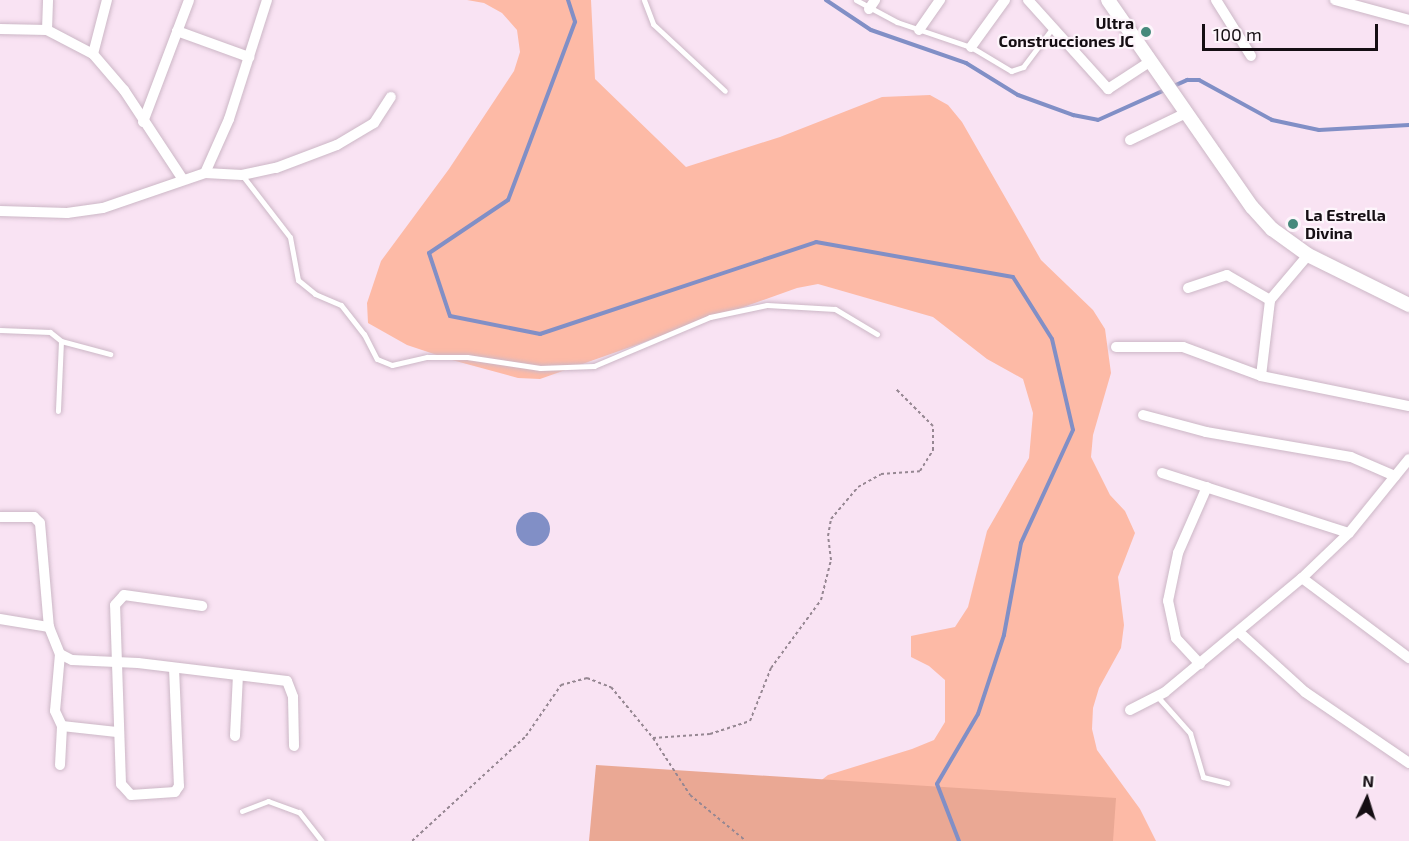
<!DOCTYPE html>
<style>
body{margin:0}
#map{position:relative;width:1409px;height:841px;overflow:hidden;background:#f9e3f3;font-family:"Exo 2",sans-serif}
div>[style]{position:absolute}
.green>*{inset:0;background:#fdbaa6}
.forest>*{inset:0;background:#eaa894}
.water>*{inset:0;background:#818fc6}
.round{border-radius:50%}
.stream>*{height:4px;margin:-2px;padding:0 2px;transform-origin:2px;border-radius:2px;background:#818fc6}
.path>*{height:2px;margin-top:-1px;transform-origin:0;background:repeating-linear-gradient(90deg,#968792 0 3px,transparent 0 6px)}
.roads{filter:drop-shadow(0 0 2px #ccb7c6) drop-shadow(0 0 2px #ccb7c6)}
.lane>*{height:5px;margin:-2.5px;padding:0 2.5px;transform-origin:2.5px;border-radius:2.5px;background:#fff}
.street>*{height:10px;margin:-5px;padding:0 5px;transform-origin:5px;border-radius:5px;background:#fff}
.secondary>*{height:14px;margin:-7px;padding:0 7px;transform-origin:7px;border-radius:7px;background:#fff}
.dots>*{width:16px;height:16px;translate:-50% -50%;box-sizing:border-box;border:3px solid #fdf5fb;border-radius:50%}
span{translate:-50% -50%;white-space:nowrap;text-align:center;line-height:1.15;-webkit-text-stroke:4.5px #fdf5fb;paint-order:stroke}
.poi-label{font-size:16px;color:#150e13;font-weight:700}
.right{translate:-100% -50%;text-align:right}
.left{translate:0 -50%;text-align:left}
.north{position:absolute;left:1337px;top:769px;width:60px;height:60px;-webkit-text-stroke:4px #fdf5fb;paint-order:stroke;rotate:4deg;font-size:16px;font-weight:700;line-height:24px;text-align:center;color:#150e13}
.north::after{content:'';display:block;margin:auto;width:21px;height:27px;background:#150e13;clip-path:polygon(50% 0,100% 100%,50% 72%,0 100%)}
.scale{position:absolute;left:1202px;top:24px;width:176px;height:27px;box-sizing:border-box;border:3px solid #150e13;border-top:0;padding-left:8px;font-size:18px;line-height:21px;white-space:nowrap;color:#150e13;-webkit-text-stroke:4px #fdf5fb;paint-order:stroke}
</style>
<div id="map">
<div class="green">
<i style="clip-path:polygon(467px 0,591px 0,595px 79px,686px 167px,780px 137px,882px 97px,930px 95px,948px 105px,962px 122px,1041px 260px,1093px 310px,1105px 329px,1111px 373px,1093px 435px,1091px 457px,1110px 495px,1125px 511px,1135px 533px,1118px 577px,1124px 625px,1121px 648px,1099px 688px,1093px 708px,1092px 729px,1097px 750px,1140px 809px,1156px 841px,766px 841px,791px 804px,828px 775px,912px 749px,934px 740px,945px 722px,945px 680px,929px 666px,911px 657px,911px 636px,955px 627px,968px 607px,987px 531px,1029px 458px,1033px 413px,1023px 379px,987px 359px,933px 317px,818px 284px,797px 288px,540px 379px,518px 378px,452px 360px,407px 345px,368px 323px,367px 303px,381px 261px,449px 169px,514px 71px,520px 52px,517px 30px,502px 13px,484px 3px)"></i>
</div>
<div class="forest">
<i style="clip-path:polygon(596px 765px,1116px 798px,1113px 841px,589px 841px)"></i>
</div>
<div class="water">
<i class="round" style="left:516px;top:512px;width:34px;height:34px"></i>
</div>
<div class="stream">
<i style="left:568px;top:0;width:23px;rotate:72deg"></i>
<i style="left:575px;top:22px;width:190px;rotate:110.6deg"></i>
<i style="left:508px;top:200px;width:95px;rotate:146.1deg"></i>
<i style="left:429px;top:253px;width:66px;rotate:71.6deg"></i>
<i style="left:450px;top:316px;width:92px;rotate:11.3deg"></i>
<i style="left:540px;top:334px;width:291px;rotate:-18.4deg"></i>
<i style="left:816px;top:242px;width:200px;rotate:10.1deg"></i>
<i style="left:1013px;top:277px;width:73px;rotate:57.8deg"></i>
<i style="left:1052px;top:339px;width:93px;rotate:77deg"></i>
<i style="left:1073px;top:430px;width:124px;rotate:114.7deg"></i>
<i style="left:1021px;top:543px;width:94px;rotate:100.5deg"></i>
<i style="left:1004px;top:635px;width:83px;rotate:108.2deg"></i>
<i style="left:978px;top:714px;width:81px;rotate:120.4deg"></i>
<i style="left:937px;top:784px;width:61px;rotate:68.9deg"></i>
<i style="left:826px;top:0;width:54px;rotate:33.7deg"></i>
<i style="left:871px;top:30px;width:101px;rotate:19.2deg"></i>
<i style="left:966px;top:63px;width:61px;rotate:31.6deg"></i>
<i style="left:1018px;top:95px;width:59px;rotate:20deg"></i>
<i style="left:1073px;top:115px;width:25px;rotate:11deg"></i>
<i style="left:1098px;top:120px;width:98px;rotate:-24.2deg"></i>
<i style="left:1187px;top:80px;width:12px"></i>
<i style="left:1199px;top:80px;width:83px;rotate:28.7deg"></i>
<i style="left:1272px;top:120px;width:48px;rotate:12deg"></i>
<i style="left:1319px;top:130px;width:90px;rotate:-3.2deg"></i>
</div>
<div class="path">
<i style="left:653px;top:738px;width:57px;rotate:-4deg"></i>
<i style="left:710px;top:734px;width:42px;rotate:-18deg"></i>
<i style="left:750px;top:721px;width:57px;rotate:-68.4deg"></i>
<i style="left:771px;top:668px;width:84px;rotate:-53.7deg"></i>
<i style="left:821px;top:600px;width:41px;rotate:-76deg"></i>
<i style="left:831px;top:560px;width:24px;rotate:-97deg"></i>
<i style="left:828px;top:536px;width:17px;rotate:-80deg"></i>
<i style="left:831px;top:519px;width:42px;rotate:-49.8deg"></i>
<i style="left:858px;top:487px;width:26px;rotate:-29deg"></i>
<i style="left:881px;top:474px;width:39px;rotate:-4deg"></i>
<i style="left:920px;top:471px;width:25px;rotate:-58deg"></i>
<i style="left:933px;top:450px;width:24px;rotate:-90deg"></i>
<i style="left:933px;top:426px;width:52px;rotate:-135deg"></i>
<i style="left:412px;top:841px;width:155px;rotate:-42.6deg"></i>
<i style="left:526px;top:736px;width:62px;rotate:-55.5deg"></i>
<i style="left:561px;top:685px;width:27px;rotate:-15deg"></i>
<i style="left:587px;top:678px;width:26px;rotate:21deg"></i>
<i style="left:611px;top:687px;width:66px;rotate:50.5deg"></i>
<i style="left:653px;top:738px;width:68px;rotate:57deg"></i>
<i style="left:690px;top:795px;width:72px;rotate:39.4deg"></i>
</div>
<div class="roads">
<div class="lane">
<i style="left:644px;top:0;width:26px;rotate:69deg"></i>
<i style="left:653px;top:24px;width:98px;rotate:42.9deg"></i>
<i style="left:856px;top:0;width:47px;rotate:28.2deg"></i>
<i style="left:897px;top:22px;width:78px;rotate:18.7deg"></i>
<i style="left:971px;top:47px;width:47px;rotate:31deg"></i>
<i style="left:1011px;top:71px;width:13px;rotate:-18deg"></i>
<i style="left:1023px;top:67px;width:46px;rotate:-52.9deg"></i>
<i style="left:242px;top:175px;width:78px;rotate:52.3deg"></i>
<i style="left:290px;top:237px;width:44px;rotate:79.5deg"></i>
<i style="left:298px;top:280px;width:22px;rotate:39deg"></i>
<i style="left:315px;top:294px;width:28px;rotate:23deg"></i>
<i style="left:341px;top:305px;width:37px;rotate:52deg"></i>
<i style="left:364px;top:334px;width:28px;rotate:63deg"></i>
<i style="left:377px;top:359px;width:16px;rotate:22deg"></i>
<i style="left:392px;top:365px;width:36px;rotate:-13deg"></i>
<i style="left:427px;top:357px;width:40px"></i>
<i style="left:467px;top:357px;width:74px;rotate:8.6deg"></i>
<i style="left:540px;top:368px;width:54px;rotate:-2.1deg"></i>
<i style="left:594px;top:366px;width:126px;rotate:-22.9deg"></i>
<i style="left:710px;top:317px;width:58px;rotate:-11.9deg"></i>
<i style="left:767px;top:305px;width:68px;rotate:3.4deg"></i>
<i style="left:835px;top:309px;width:49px;rotate:30.8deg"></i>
<i style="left:0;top:330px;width:50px;rotate:2.3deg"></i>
<i style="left:50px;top:332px;width:14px;rotate:39deg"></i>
<i style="left:61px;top:341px;width:70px;rotate:92.5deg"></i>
<i style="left:61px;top:341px;width:51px;rotate:14.9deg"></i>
<i style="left:1157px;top:696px;width:50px;rotate:48.3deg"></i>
<i style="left:1190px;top:733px;width:46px;rotate:73.5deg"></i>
<i style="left:1203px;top:777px;width:25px;rotate:14deg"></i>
<i style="left:242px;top:811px;width:28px;rotate:-21deg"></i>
<i style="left:268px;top:801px;width:33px;rotate:20deg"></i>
<i style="left:299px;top:812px;width:37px;rotate:52deg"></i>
</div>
<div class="street">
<i style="left:1028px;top:0;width:120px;rotate:48deg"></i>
<i style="left:1108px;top:89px;width:51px;rotate:-33.1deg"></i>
<i style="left:1216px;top:0;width:66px;rotate:58deg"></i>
<i style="left:1335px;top:0;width:77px;rotate:15.1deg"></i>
<i style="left:869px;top:9px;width:11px;rotate:-56deg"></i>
<i style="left:0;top:29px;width:47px;rotate:1.2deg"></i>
<i style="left:47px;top:30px;width:52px;rotate:27.6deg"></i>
<i style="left:93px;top:54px;width:48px;rotate:49.3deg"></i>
<i style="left:124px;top:90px;width:105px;rotate:56.6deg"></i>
<i style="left:47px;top:30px;width:30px;rotate:-88deg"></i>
<i style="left:919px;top:30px;width:37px;rotate:-55deg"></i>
<i style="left:177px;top:31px;width:77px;rotate:19.9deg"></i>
<i style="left:971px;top:47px;width:58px;rotate:-54.1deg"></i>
<i style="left:93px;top:54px;width:56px;rotate:-75.5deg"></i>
<i style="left:143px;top:122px;width:130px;rotate:-69.3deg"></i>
<i style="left:1130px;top:140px;width:64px;rotate:-25.8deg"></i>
<i style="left:205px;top:173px;width:59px;rotate:-66deg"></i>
<i style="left:229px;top:119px;width:125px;rotate:-72.3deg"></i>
<i style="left:0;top:211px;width:67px;rotate:1.7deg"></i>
<i style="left:67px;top:213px;width:36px;rotate:-8deg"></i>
<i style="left:103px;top:208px;width:108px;rotate:-18.9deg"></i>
<i style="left:205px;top:173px;width:37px;rotate:3deg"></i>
<i style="left:242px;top:175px;width:35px;rotate:-12deg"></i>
<i style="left:276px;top:168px;width:65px;rotate:-20.7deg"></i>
<i style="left:337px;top:145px;width:43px;rotate:-30.7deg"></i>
<i style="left:374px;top:123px;width:31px;rotate:-57deg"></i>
<i style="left:1188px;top:288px;width:41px;rotate:-18.4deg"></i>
<i style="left:1227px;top:275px;width:50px;rotate:30.2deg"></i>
<i style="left:1116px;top:347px;width:67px"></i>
<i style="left:1183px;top:347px;width:83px;rotate:20.4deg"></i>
<i style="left:1261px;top:376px;width:151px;rotate:11.5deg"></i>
<i style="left:1261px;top:376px;width:77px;rotate:-83.2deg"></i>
<i style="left:1270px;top:300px;width:59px;rotate:-49.8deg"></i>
<i style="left:1143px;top:415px;width:65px;rotate:15.1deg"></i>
<i style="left:1206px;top:432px;width:147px;rotate:9.8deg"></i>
<i style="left:1351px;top:457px;width:48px;rotate:23.4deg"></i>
<i style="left:1162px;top:473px;width:196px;rotate:17.8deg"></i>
<i style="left:0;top:517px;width:34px"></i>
<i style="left:34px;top:517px;width:8px;rotate:45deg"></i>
<i style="left:40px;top:523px;width:104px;rotate:85.1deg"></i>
<i style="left:1302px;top:578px;width:134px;rotate:36.8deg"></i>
<i style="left:0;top:619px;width:50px;rotate:9.3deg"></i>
<i style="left:49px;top:627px;width:29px;rotate:68deg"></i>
<i style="left:60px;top:654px;width:13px;rotate:27deg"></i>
<i style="left:72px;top:660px;width:66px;rotate:2.6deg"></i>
<i style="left:138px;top:663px;width:150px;rotate:6.9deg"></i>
<i style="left:287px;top:681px;width:17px;rotate:69deg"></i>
<i style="left:293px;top:697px;width:49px;rotate:88.8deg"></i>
<i style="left:1240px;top:633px;width:88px;rotate:42.2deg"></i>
<i style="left:1305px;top:692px;width:126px;rotate:34.3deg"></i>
<i style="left:60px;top:654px;width:57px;rotate:95deg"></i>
<i style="left:55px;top:711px;width:17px;rotate:65deg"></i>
<i style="left:62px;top:726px;width:55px;rotate:6.2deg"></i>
<i style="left:1200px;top:664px;width:35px;rotate:-133deg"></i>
<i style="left:1176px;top:638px;width:38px;rotate:-102deg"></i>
<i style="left:1168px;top:601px;width:49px;rotate:-78.2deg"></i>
<i style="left:1178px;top:553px;width:72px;rotate:-66.3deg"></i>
<i style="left:174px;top:668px;width:118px;rotate:87.6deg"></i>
<i style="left:179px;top:786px;width:7px;rotate:124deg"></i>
<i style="left:175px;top:792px;width:44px;rotate:176.1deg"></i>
<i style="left:131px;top:795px;width:15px;rotate:-132deg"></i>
<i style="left:121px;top:784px;width:179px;rotate:-91.9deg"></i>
<i style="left:115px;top:605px;width:13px;rotate:-48deg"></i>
<i style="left:124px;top:595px;width:79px;rotate:8deg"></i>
<i style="left:1130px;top:710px;width:39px;rotate:-27deg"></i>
<i style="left:1165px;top:692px;width:178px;rotate:-39.8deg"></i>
<i style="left:1302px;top:578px;width:65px;rotate:-43.8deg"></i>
<i style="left:1349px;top:533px;width:95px;rotate:-51deg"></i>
<i style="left:235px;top:736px;width:61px;rotate:-87.2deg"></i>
<i style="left:60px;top:765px;width:39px;rotate:-87deg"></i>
</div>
<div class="secondary">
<i style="left:1108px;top:0;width:252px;rotate:55.2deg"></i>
<i style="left:1252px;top:207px;width:30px;rotate:48deg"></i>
<i style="left:1272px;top:229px;width:44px;rotate:35.8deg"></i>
<i style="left:1308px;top:255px;width:113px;rotate:26.3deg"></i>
</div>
</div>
<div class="dots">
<i style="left:1146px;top:32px;background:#46897c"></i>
<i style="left:1293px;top:224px;background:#46897c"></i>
</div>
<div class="poi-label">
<span class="right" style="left:1134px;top:32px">Ultra<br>Construcciones JC</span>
<span class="left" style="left:1305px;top:224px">La Estrella<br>Divina</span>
</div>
<div class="north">N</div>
<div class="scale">100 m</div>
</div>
